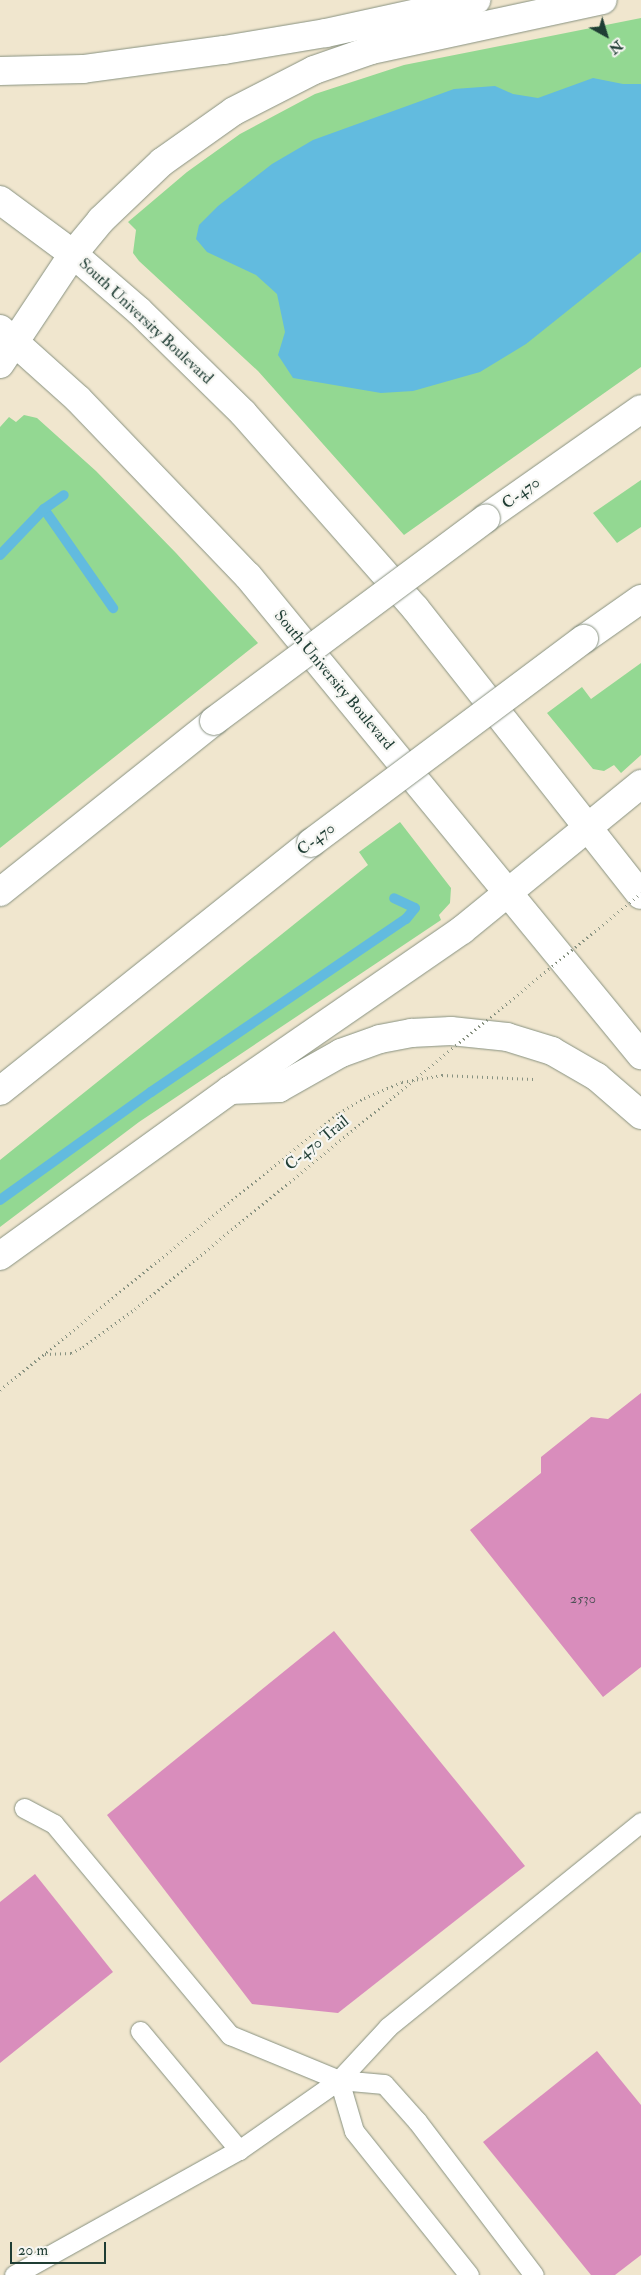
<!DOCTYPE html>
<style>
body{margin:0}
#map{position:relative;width:641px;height:2275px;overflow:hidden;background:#f0e6ce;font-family:"IM FELL Double Pica",serif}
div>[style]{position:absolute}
.green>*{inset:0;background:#93d892}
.water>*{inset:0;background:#62bbdf}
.stream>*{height:10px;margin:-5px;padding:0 5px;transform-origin:5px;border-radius:5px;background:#62bbdf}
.building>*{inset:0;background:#d98dbc}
.path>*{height:3px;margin-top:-1.5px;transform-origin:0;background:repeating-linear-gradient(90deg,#889281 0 1px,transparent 0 5px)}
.roads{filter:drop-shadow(0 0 1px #889281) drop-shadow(0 0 1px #889281)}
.lane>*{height:19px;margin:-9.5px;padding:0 9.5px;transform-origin:9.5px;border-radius:9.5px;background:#fff}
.primary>*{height:28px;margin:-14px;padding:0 14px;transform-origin:14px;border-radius:14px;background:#fff}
.highway>*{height:28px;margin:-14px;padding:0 14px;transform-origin:14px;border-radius:14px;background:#fff}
.path-bridge>*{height:3px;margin-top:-1.5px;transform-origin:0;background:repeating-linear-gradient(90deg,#889281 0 1px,transparent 0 5px)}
.bridges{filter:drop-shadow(0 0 1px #889281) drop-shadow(0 0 1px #889281)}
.highway-bridge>*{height:28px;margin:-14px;padding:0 14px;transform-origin:14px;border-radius:14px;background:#fff}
span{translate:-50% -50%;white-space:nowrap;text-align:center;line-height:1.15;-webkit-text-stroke:4.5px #f6f6f2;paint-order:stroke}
.number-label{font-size:14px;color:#4e5156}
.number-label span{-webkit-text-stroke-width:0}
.street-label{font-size:16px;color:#1f3d34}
.north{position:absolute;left:581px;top:10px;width:50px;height:50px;-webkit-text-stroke:4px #f6f6f2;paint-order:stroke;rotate:141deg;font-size:14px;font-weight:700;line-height:20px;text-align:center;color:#1f3d34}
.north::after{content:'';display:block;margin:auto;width:18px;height:22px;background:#1f3d34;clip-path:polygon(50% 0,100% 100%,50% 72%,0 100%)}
.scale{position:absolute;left:10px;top:2242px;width:96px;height:22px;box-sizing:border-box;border:2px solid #1f3d34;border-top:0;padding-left:6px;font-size:15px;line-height:18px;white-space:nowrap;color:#1f3d34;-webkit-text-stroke:4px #f6f6f2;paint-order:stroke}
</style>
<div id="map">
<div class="green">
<i style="clip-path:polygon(641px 18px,641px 367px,404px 535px,258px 371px,139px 261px,133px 253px,136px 230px,128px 222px,187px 172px,240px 134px,315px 94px,404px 65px)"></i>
<i style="clip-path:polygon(24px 415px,37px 418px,96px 471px,176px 553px,258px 643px,0 848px,0 427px,9px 417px,16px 422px)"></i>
<i style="clip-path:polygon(641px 480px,641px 527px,617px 543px,593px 513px)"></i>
<i style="clip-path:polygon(641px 663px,641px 755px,621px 773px,614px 765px,604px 771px,593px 769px,547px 713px,582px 687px,591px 699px)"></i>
<i style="clip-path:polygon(400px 822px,451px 888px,450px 903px,439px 915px,441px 920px,139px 1122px,0 1227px,0 1160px,368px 865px,359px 852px)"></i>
</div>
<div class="water">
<i style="clip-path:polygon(593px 78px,623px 84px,641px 84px,641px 252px,526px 344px,480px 372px,413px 391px,381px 393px,293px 378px,278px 355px,285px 332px,277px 294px,256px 275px,207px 252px,196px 239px,199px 225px,218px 206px,272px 164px,313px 140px,454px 89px,495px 86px,513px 94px,538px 98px)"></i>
</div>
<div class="stream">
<i style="left:44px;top:509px;width:121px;rotate:55.1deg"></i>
<i style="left:0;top:555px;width:64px;rotate:-46.3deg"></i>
<i style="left:44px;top:509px;width:24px;rotate:-35deg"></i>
<i style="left:0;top:1200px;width:186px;rotate:-35.6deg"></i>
<i style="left:151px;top:1092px;width:308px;rotate:-34.2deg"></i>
<i style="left:406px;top:919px;width:14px;rotate:-51deg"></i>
<i style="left:415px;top:908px;width:23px;rotate:-155deg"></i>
</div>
<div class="building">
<i style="clip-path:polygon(641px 1393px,641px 1667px,603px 1697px,470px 1530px,541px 1473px,541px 1457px,591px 1417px,608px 1419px)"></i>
<i style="clip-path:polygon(334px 1631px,525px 1866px,338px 2013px,252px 2004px,107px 1815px)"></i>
<i style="clip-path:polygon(35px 1874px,113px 1972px,0 2063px,0 1902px)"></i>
<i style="clip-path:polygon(597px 2051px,641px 2105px,641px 2255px,615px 2275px,591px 2275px,483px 2142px)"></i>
</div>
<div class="path">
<i style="left:45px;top:1354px;width:26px;rotate:-2deg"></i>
<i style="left:71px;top:1353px;width:13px;rotate:-27deg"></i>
<i style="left:83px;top:1347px;width:64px;rotate:-36.2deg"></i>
<i style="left:0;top:1390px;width:438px;rotate:-39.3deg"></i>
<i style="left:339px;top:1113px;width:29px;rotate:-31deg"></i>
<i style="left:364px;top:1098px;width:41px;rotate:-22.8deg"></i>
<i style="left:402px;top:1082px;width:41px;rotate:-9.9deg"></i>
<i style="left:442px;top:1075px;width:92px;rotate:2.5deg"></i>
</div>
<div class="roads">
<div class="lane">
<i style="left:24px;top:1808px;width:34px;rotate:28deg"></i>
<i style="left:54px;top:1824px;width:275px;rotate:50.2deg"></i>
<i style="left:230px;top:2035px;width:118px;rotate:22.4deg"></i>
<i style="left:339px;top:2080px;width:45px;rotate:5.1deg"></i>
<i style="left:384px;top:2084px;width:50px;rotate:48.3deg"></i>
<i style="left:417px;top:2121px;width:193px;rotate:52.8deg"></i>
<i style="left:140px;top:2031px;width:155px;rotate:50.2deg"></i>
<i style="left:339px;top:2080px;width:53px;rotate:73.6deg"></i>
<i style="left:354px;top:2131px;width:184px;rotate:51.4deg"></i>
<i style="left:14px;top:2275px;width:257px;rotate:-29.1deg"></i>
<i style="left:239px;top:2150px;width:122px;rotate:-35deg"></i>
<i style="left:339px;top:2080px;width:72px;rotate:-47.2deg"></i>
<i style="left:388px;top:2027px;width:326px;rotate:-39deg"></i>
</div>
<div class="primary">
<i style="left:0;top:200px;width:91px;rotate:36.5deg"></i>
<i style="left:73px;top:254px;width:87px;rotate:40.8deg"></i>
<i style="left:139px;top:311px;width:146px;rotate:44.4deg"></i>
<i style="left:243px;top:413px;width:260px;rotate:48.6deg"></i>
<i style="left:415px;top:608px;width:365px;rotate:51.8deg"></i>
<i style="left:0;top:329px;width:105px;rotate:41.9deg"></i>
<i style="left:78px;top:399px;width:245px;rotate:46.2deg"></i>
<i style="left:248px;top:576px;width:620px;rotate:50.63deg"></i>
</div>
<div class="highway">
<i style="left:0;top:71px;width:83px;rotate:-1.4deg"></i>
<i style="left:83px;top:69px;width:142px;rotate:-7.7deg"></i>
<i style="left:224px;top:50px;width:103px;rotate:-9.5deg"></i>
<i style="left:326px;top:33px;width:154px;rotate:-12.4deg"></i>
<i style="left:0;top:364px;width:132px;rotate:-56.4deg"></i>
<i style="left:73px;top:254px;width:44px;rotate:-50.5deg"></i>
<i style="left:101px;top:220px;width:84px;rotate:-43.6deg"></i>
<i style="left:162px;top:162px;width:88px;rotate:-35.3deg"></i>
<i style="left:234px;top:111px;width:90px;rotate:-27.1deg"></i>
<i style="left:314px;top:70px;width:60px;rotate:-19.3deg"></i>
<i style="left:371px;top:50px;width:237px;rotate:-12.2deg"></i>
<i style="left:486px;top:518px;width:189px;rotate:-35.1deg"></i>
<i style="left:584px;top:639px;width:70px;rotate:-35.1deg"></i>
<i style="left:0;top:892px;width:274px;rotate:-38.6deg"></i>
<i style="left:230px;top:1090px;width:49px;rotate:-2.3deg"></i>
<i style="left:279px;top:1088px;width:71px;rotate:-29.4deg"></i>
<i style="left:341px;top:1053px;width:41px;rotate:-19.7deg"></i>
<i style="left:380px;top:1039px;width:32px;rotate:-11deg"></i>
<i style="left:411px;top:1033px;width:40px;rotate:-2.9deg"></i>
<i style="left:451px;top:1031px;width:56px;rotate:6.1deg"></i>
<i style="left:507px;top:1037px;width:47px;rotate:17.3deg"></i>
<i style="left:552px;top:1051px;width:52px;rotate:30deg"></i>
<i style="left:597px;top:1077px;width:58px;rotate:40.8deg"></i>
<i style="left:0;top:1091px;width:398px;rotate:-38.6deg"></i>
<i style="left:0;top:1256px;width:284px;rotate:-35.8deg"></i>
<i style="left:230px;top:1090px;width:282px;rotate:-34.6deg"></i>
<i style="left:462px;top:930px;width:231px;rotate:-39.2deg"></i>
</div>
</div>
<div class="path-bridge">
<i style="left:135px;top:1309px;width:655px;rotate:-39.42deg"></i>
</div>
<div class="bridges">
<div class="highway-bridge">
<i style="left:214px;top:721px;width:339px;rotate:-36.7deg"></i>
<i style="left:311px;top:843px;width:341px;rotate:-36.8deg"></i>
</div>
</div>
<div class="number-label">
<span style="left:583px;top:1599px">2530</span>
</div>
<div class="street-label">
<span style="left:146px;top:321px;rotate:43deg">South University Boulevard</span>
<span style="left:521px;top:493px;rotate:-36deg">C-470</span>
<span style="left:334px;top:680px;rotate:50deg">South University Boulevard</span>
<span style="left:316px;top:839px;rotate:-37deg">C-470</span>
<span style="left:317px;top:1143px;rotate:-39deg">C-470 Trail</span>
</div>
<div class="north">N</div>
<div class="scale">20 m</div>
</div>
